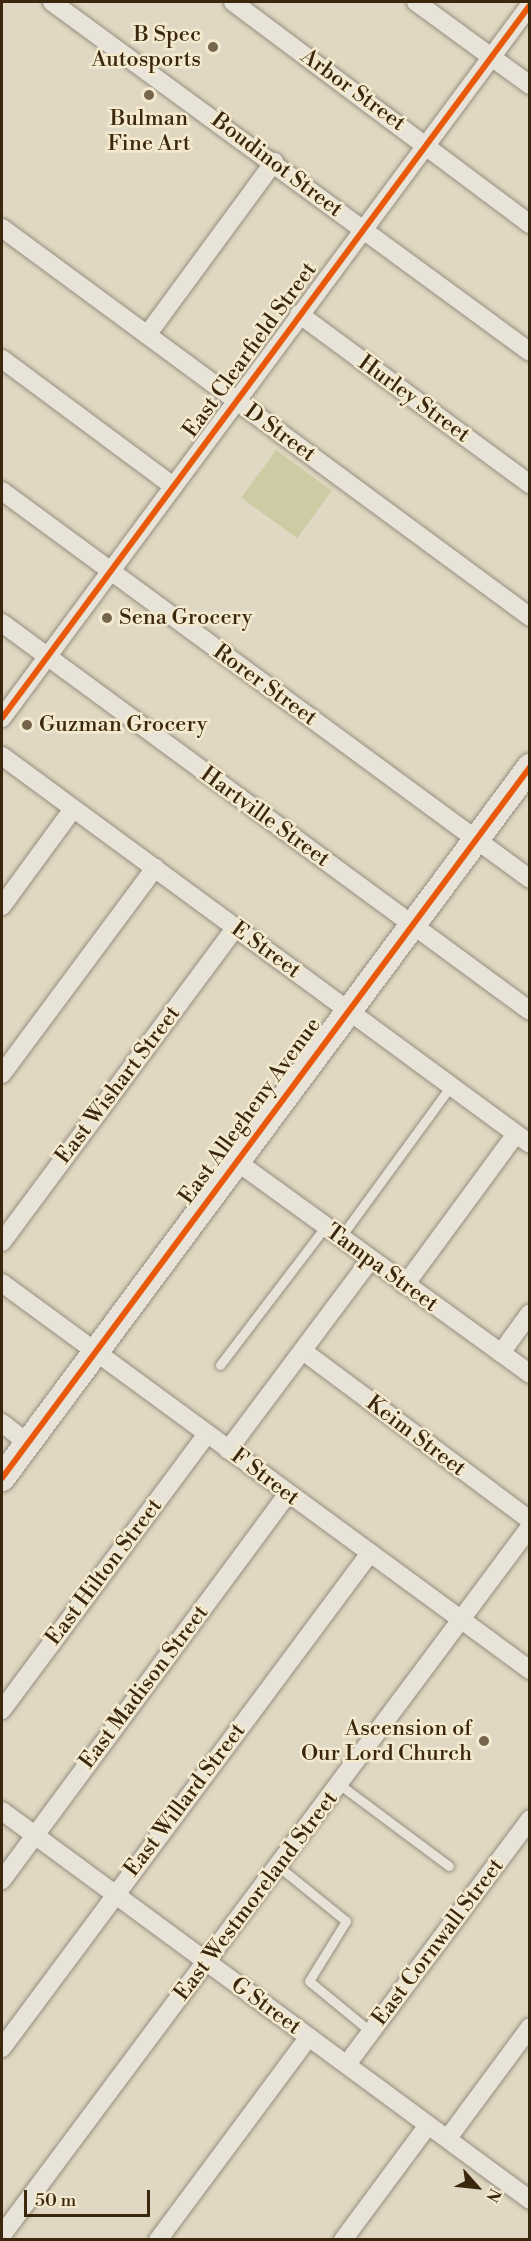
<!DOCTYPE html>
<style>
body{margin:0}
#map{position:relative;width:531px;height:2241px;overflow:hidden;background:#e1d8c3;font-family:"Libre Bodoni",serif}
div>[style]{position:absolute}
.green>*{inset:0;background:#cdcba4;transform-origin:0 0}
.roads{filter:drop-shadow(0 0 2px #968e7f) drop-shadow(0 0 2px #968e7f)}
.lane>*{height:9px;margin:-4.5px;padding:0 4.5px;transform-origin:4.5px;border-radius:4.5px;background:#e7e3d8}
.street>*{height:18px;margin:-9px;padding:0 9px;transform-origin:9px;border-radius:9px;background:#e7e3d8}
.secondary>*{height:26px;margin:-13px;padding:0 13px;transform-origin:13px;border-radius:13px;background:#e7e3d8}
.cycleway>*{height:6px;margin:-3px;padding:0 3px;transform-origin:3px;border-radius:3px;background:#e8590c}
.dots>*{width:16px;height:16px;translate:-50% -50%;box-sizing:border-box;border:3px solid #f4ead0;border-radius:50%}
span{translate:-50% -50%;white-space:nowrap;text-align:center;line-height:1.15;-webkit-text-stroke:5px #f4ead0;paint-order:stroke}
.poi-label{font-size:22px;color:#3b270e}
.right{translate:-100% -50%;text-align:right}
.left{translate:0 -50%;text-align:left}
.street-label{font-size:22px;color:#3b270e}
.frame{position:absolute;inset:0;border:3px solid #3b270e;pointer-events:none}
.north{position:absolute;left:447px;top:2157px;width:60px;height:60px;-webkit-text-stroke:4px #f4ead0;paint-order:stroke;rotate:117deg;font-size:16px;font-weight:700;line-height:24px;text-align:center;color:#3b270e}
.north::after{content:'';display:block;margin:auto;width:21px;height:27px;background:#3b270e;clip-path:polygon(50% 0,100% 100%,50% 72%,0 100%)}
.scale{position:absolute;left:24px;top:2190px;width:126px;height:27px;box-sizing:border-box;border:3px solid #3b270e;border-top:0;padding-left:8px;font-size:18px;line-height:21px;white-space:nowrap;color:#3b270e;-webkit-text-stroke:4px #f4ead0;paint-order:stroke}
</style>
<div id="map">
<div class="green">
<i style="left:276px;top:450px;width:69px;height:59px;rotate:36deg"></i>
</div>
<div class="roads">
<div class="lane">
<i style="left:340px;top:1238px;width:188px;rotate:-53.9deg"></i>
<i style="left:220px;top:1365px;width:173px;rotate:-52.7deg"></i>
<i style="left:339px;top:1784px;width:137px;rotate:36.7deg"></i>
<i style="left:278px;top:1866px;width:87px;rotate:39deg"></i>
<i style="left:346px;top:1921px;width:70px;rotate:121.7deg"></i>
<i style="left:309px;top:1981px;width:80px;rotate:39.4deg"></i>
</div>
<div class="street">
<i style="left:52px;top:2px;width:592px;rotate:36.21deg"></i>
<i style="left:233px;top:2px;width:371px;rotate:36.8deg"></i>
<i style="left:416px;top:2px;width:141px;rotate:36.1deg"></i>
<i style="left:2px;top:228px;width:656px;rotate:36.38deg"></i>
<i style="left:299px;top:314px;width:287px;rotate:36.4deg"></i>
<i style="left:147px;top:335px;width:215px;rotate:-53.7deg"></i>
<i style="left:2px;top:359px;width:213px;rotate:36.6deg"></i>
<i style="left:2px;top:491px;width:655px;rotate:36.31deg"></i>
<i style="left:2px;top:623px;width:655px;rotate:36.31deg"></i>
<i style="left:2px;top:718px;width:887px;rotate:-53.48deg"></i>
<i style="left:2px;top:756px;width:655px;rotate:36.31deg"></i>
<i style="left:2px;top:906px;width:120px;rotate:-53.8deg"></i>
<i style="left:2px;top:1074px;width:257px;rotate:-53.4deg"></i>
<i style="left:236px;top:1161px;width:363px;rotate:35.9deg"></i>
<i style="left:2px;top:1242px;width:391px;rotate:-53.4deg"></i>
<i style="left:2px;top:1283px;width:655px;rotate:36.24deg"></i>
<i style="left:405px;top:1285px;width:187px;rotate:-53.7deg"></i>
<i style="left:303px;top:1351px;width:283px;rotate:36.7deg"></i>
<i style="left:501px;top:1353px;width:49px;rotate:-54.1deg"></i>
<i style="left:2px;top:1423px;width:33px;rotate:38deg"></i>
<i style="left:228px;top:1450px;width:237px;rotate:-53.2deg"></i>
<i style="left:2px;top:1710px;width:344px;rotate:-53.4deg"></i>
<i style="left:2px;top:1811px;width:656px;rotate:36.38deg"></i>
<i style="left:2px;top:1880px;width:479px;rotate:-53.5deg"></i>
<i style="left:2px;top:2048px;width:617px;rotate:-53.37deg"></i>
<i style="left:347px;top:2064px;width:306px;rotate:-53.2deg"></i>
<i style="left:448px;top:2138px;width:138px;rotate:-53.5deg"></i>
<i style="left:2px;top:2235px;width:883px;rotate:-53.29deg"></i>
<i style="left:158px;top:2240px;width:253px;rotate:-53.4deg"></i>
<i style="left:343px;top:2240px;width:143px;rotate:-53.5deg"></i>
</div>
<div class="secondary">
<i style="left:2px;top:1478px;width:886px;rotate:-53.4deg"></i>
</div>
</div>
<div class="cycleway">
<i style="left:2px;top:718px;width:887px;rotate:-53.48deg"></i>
<i style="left:2px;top:1478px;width:886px;rotate:-53.4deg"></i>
</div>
<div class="dots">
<i style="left:213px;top:47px;background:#75654d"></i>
<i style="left:149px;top:95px;background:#75654d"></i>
<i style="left:107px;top:618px;background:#75654d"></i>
<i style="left:27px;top:725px;background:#75654d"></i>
<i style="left:484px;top:1741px;background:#75654d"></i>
</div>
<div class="poi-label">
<span class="right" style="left:201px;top:47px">B Spec<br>Autosports</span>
<span style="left:149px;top:131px">Bulman<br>Fine Art</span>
<span class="left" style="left:119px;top:618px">Sena Grocery</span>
<span class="left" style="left:39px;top:725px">Guzman Grocery</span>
<span class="right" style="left:472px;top:1741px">Ascension of<br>Our Lord Church</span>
</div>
<div class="street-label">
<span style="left:353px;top:90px;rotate:36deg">Arbor Street</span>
<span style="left:277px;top:165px;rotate:37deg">Boudinot Street</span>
<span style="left:250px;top:350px;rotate:-54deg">East Clearfield Street</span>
<span style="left:414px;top:399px;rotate:36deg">Hurley Street</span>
<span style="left:280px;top:433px;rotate:36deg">D Street</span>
<span style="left:265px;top:685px;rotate:36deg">Rorer Street</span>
<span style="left:265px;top:817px;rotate:36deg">Hartville Street</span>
<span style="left:266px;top:950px;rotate:36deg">E Street</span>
<span style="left:118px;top:1085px;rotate:-53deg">East Wishart Street</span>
<span style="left:250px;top:1111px;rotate:-54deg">East Allegheny Avenue</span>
<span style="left:382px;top:1268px;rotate:36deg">Tampa Street</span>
<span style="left:416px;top:1436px;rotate:37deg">Keim Street</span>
<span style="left:265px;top:1477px;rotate:37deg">F Street</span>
<span style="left:104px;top:1572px;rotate:-53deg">East Hilton Street</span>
<span style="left:144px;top:1687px;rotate:-53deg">East Madison Street</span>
<span style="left:185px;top:1800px;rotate:-53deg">East Willard Street</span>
<span style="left:256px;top:1896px;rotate:-53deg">East Westmoreland Street</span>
<span style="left:438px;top:1942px;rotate:-53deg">East Cornwall Street</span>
<span style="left:266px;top:2006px;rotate:36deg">G Street</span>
</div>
<div class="frame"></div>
<div class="north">N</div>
<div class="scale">50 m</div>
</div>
